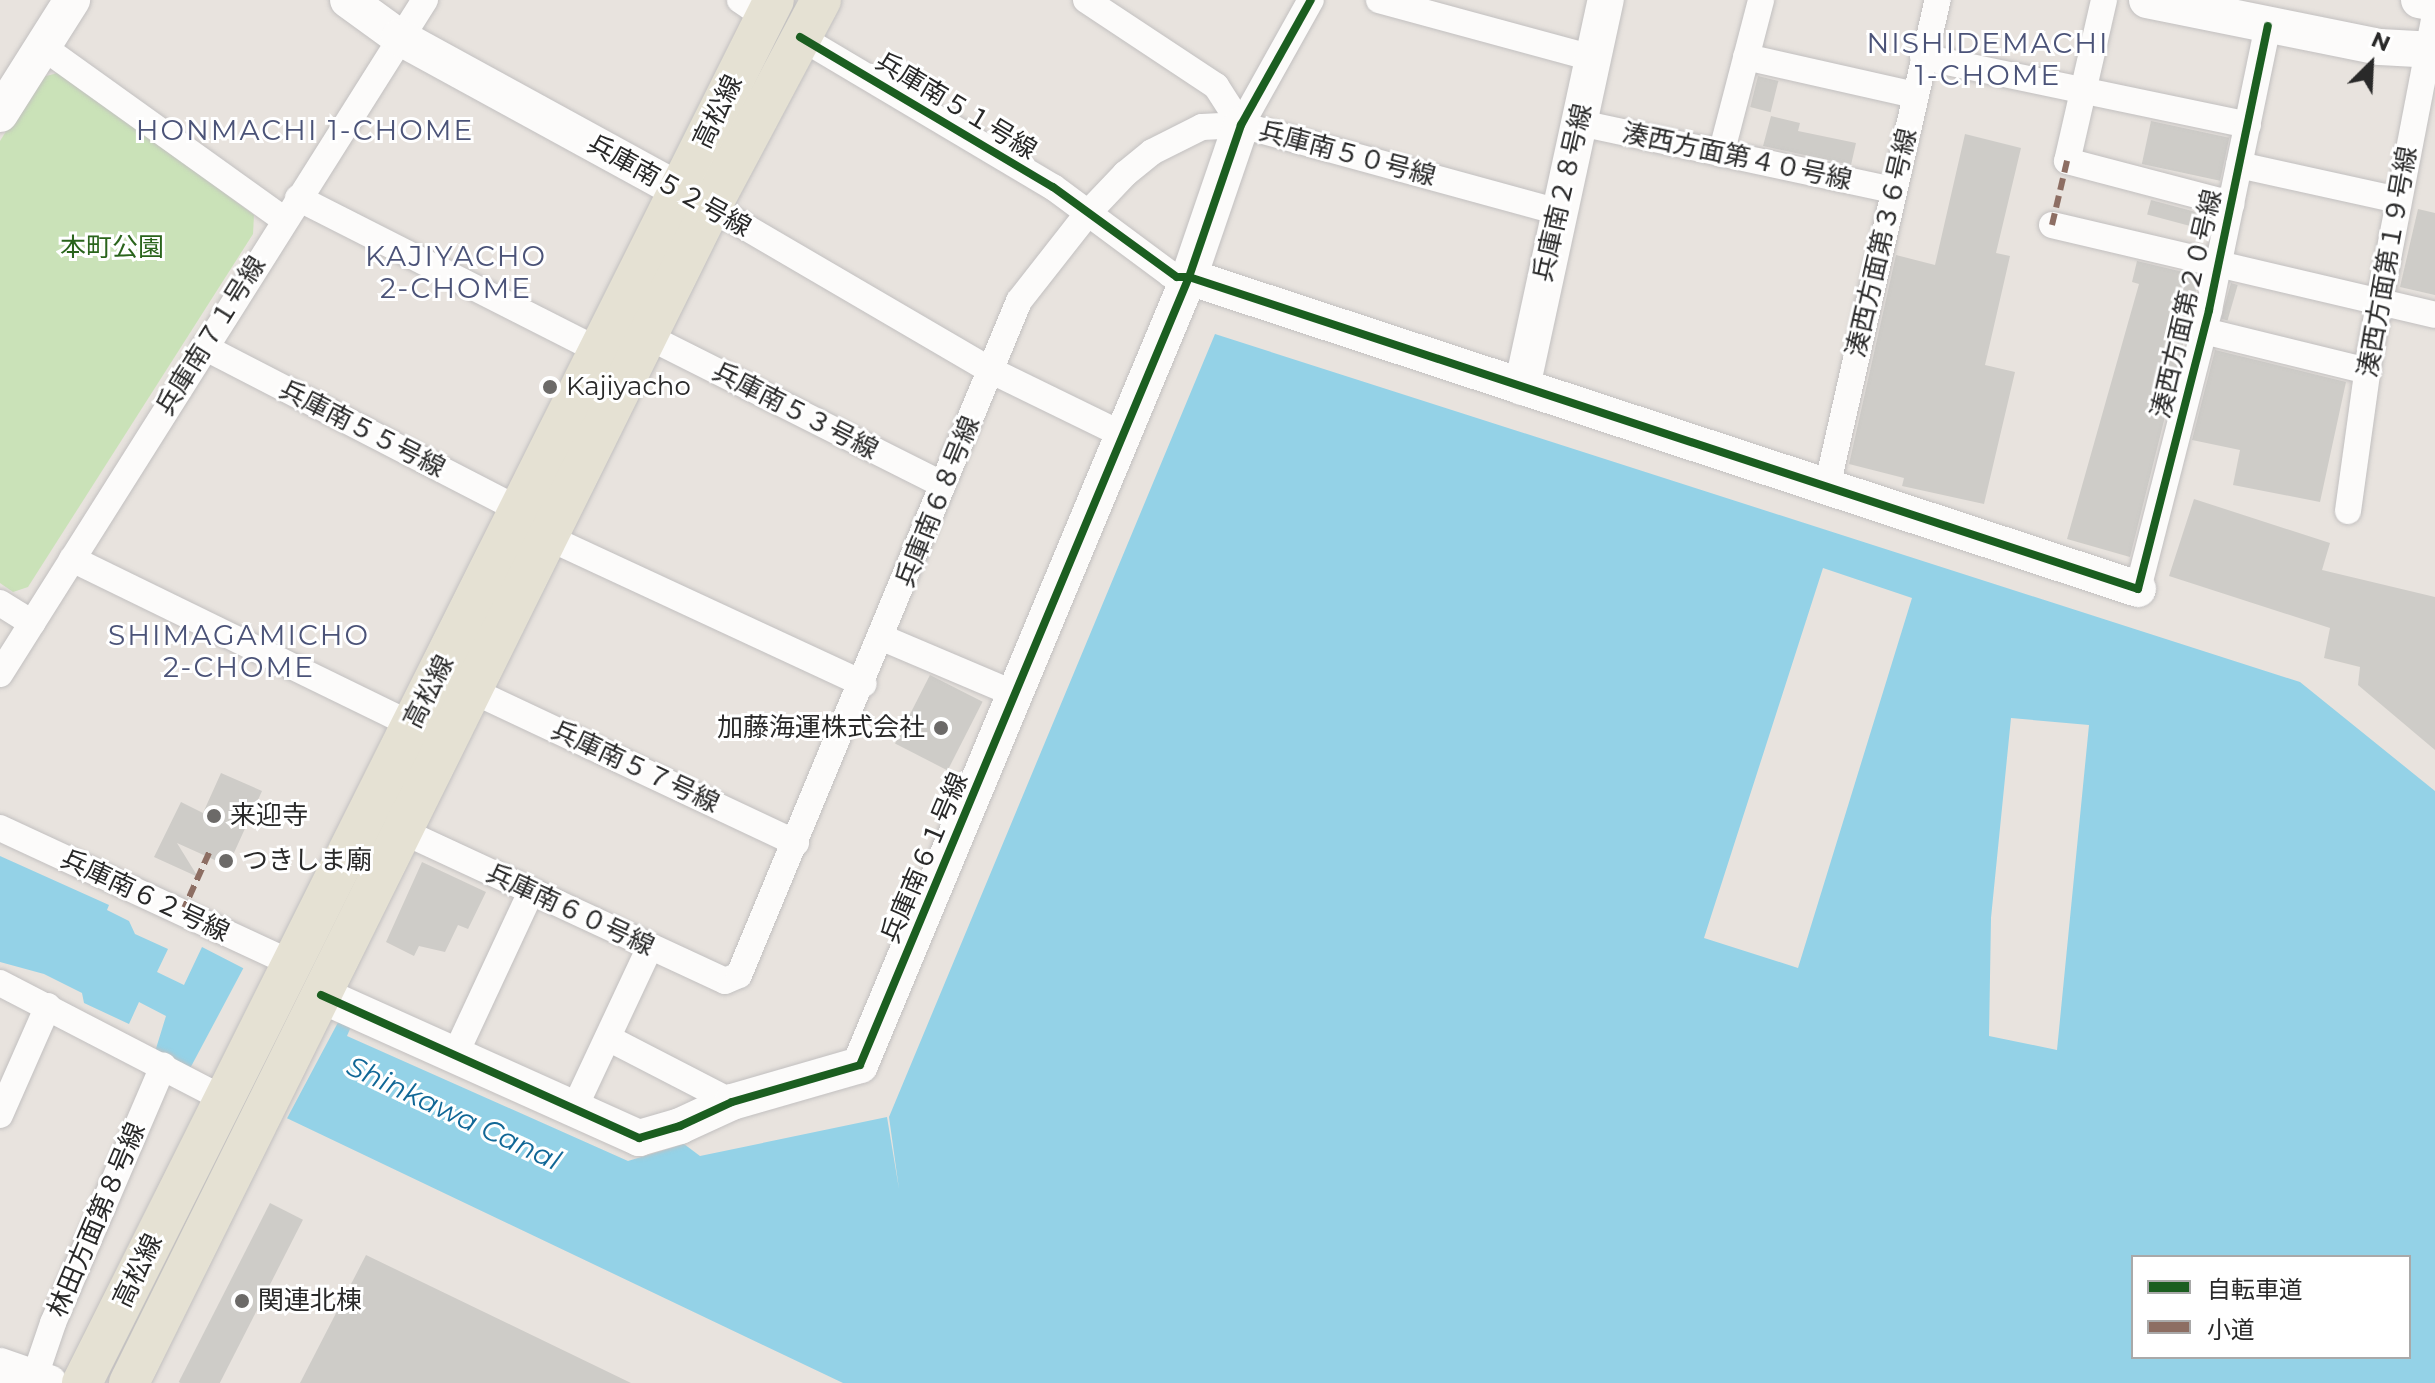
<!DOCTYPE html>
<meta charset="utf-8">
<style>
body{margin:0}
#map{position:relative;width:2435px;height:1383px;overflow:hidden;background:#e8e3de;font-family:Montserrat,"Noto Sans JP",sans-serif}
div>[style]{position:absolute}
.green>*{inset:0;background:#cae2b8}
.water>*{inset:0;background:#94d2e7}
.pier>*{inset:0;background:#e8e3de;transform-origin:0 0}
.building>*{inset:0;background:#ceccc8;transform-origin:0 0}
.roads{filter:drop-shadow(0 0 2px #c2c0c0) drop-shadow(0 0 2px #c2c0c0)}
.street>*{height:26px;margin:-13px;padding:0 13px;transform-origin:13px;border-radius:13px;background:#fcfbfa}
.secondary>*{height:36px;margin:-18px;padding:0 18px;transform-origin:18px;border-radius:18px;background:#fcfbfa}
.primary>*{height:40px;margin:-20px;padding:0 20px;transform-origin:20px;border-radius:20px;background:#e5e1d3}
.quiet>*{height:6px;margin-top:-3px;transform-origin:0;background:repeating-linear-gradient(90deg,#8d6e63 0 12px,transparent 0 18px)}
.cycleway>*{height:8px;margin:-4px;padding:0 4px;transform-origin:4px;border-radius:4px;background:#1b5e20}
.dots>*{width:22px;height:22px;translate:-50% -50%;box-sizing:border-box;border:4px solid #fff;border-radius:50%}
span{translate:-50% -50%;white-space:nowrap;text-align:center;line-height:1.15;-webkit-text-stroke:6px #fff;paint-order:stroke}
.street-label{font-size:26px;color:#292929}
.park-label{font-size:26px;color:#2a641c}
.poi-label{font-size:26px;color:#292929}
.left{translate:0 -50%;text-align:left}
.right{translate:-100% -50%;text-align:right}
.neighbourhood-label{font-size:28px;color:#4b5378;letter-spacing:2px}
.water-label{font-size:28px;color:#116796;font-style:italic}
.legend{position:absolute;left:2131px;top:1255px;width:280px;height:104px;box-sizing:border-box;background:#fff;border:2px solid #a9a9a9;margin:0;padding:10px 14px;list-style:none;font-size:24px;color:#292929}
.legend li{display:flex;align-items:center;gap:16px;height:40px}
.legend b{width:40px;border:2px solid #a9a9a9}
.north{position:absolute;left:2331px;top:24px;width:80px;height:80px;-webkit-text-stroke:6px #fff;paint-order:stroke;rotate:24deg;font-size:22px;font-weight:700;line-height:32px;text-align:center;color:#292929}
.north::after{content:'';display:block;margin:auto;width:28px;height:36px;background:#292929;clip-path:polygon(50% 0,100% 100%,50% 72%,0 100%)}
</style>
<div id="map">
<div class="green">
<i style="clip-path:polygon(61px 72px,254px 215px,253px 234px,28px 587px,13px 592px,0 583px,0 141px,39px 78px)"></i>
</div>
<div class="water">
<i style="clip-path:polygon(evenodd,1215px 334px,2300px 682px,2435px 791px,2435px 1383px,843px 1383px,154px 1055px,166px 1016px,139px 1002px,129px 1024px,84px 1003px,82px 993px,44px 974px,0 962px,0 856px,109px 905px,107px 910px,129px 921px,135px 934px,168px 949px,157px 972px,184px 985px,202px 947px,352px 1024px,347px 1036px,628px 1161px,684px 1144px,700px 1156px,887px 1117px,899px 1189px,889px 1117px,1215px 334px,1823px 568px,1912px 598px,1798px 968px,1704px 938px,1823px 568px,1215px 334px,2011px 718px,2089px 725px,2057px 1050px,1989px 1036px,1991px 918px,2011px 718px,1215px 334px,2133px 1257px,2409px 1257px,2409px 1357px,2133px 1357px,2133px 1257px)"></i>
</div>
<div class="pier">
<i style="left:244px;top:967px;width:109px;height:119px;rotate:28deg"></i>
</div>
<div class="building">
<i style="left:1758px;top:76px;width:21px;height:32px;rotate:14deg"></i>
<i style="clip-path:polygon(1771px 116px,1800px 123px,1798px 131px,1856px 143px,1851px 165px,1763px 146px)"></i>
<i style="left:2151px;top:121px;width:80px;height:44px;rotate:12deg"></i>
<i style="clip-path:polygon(1965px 134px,2021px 148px,1996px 253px,2010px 256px,1985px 365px,2015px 372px,1984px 504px,1902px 486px,1904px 478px,1849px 464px,1896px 255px,1935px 265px)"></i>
<i style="left:2151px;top:200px;width:63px;height:15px;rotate:15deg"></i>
<i style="clip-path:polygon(2418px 209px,2435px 213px,2435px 295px,2400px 287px)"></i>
<i style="clip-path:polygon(2137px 261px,2200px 276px,2130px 557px,2067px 539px,2139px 284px,2132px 282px)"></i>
<i style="left:2231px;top:283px;width:7px;height:37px;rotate:16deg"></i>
<i style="clip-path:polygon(2215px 350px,2346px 382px,2320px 502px,2233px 485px,2240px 450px,2192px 440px)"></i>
<i style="clip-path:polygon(2194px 499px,2330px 543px,2322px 570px,2435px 597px,2435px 750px,2358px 685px,2360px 667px,2324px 658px,2330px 628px,2169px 576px)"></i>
<i style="left:930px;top:675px;width:59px;height:77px;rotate:27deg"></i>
<i style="clip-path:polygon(221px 773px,262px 791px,228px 866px,177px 843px,198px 877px,154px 857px,181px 802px,203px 813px)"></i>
<i style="clip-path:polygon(422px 862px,486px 892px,468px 929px,458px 925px,445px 952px,419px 946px,414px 956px,386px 942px)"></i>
<i style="left:270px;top:1203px;width:37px;height:201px;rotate:27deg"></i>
<i style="clip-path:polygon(366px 1255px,631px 1383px,300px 1383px)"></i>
</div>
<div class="roads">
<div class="street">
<i style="left:740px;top:0;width:29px;rotate:34deg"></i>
<i style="left:1086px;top:0;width:156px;rotate:33.5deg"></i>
<i style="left:1216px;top:86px;width:46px;rotate:57.3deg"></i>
<i style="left:1379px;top:0;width:221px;rotate:15.2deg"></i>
<i style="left:2104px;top:0;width:165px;rotate:102.9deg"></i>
<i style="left:2067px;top:161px;width:170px;rotate:14.7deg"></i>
<i style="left:800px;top:37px;width:294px;rotate:30.7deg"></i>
<i style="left:1053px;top:187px;width:146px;rotate:36.6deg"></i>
<i style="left:1170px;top:274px;width:19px;rotate:9deg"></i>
<i style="left:43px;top:47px;width:297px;rotate:35.6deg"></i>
<i style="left:1746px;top:57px;width:173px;rotate:12.7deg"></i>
<i style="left:1923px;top:57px;width:332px;rotate:11.8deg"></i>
<i style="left:1580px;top:123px;width:320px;rotate:12.1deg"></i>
<i style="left:1241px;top:125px;width:143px;rotate:-60.8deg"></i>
<i style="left:1721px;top:154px;width:159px;rotate:-75.4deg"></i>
<i style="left:2239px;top:165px;width:163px;rotate:12.4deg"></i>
<i style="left:298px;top:198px;width:338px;rotate:26.9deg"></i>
<i style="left:711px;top:207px;width:325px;rotate:30.3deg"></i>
<i style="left:992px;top:371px;width:146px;rotate:26deg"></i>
<i style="left:2052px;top:225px;width:393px;rotate:13.2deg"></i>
<i style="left:2204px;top:331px;width:169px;rotate:13.7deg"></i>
<i style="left:647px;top:336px;width:331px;rotate:26.7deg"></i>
<i style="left:204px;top:347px;width:356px;rotate:27.3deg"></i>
<i style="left:1827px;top:487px;width:499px;rotate:-77.2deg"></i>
<i style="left:2348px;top:511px;width:161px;rotate:-82.1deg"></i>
<i style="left:2370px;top:352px;width:344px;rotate:-79.1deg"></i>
<i style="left:547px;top:537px;width:349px;rotate:24.9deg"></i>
<i style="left:72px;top:559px;width:379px;rotate:26deg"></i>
<i style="left:2138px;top:589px;width:288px;rotate:-75.7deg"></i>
<i style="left:2209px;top:310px;width:290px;rotate:-78.3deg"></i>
<i style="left:0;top:603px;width:38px;rotate:32deg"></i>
<i style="left:883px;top:638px;width:143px;rotate:23deg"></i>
<i style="left:0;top:674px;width:797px;rotate:-57.77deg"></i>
<i style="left:473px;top:691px;width:357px;rotate:25.2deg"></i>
<i style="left:0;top:828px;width:321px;rotate:24.9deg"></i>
<i style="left:402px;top:831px;width:356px;rotate:24.9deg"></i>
<i style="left:725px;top:981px;width:15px;rotate:-23deg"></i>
<i style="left:739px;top:975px;width:730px;rotate:-67.44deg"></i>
<i style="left:1019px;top:301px;width:112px;rotate:-51.9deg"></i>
<i style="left:1088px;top:213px;width:54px;rotate:-46.5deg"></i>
<i style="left:1125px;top:174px;width:35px;rotate:-39deg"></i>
<i style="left:1152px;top:152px;width:56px;rotate:-26.6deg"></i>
<i style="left:1202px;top:127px;width:39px;rotate:-3deg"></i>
<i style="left:1241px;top:125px;width:327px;rotate:15.3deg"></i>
<i style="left:0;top:983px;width:252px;rotate:27.4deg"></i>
<i style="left:608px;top:1038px;width:140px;rotate:27.3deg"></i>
<i style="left:455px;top:1055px;width:180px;rotate:-65deg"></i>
<i style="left:574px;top:1109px;width:179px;rotate:-64.9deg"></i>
<i style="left:0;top:1115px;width:119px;rotate:-66.2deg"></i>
<i style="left:35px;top:1376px;width:56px;rotate:-71.2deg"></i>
<i style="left:53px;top:1323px;width:280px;rotate:-66.8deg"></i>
</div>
<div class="secondary">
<i style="left:348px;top:0;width:63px;rotate:36deg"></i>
<i style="left:399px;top:37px;width:348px;rotate:28.7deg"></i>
<i style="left:2147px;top:0;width:238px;rotate:11.4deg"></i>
<i style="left:2380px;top:47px;width:55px;rotate:3.1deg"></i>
<i style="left:2419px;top:0;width:16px;rotate:11deg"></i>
<i style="left:0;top:114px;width:135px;rotate:-57.7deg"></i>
<i style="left:1189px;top:277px;width:999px;rotate:18.2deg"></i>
<i style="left:1522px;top:387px;width:396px;rotate:-77.8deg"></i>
<i style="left:321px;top:995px;width:349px;rotate:24.2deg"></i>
<i style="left:639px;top:1138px;width:43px;rotate:-16.3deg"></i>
<i style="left:680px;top:1126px;width:57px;rotate:-24.8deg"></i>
<i style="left:732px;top:1102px;width:133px;rotate:-16.1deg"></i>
<i style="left:860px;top:1065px;width:854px;rotate:-67.34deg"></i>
<i style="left:1189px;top:277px;width:161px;rotate:-71.1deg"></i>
<i style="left:0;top:1366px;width:52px;rotate:19.1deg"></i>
</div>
<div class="primary">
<i style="left:82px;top:1383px;width:1546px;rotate:-63.42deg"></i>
<i style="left:129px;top:1383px;width:1312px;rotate:-63.67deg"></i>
<i style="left:711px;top:207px;width:234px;rotate:-62deg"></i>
</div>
</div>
<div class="quiet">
<i style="left:2052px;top:225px;width:66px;rotate:-76.8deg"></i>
<i style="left:182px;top:913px;width:66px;rotate:-65.8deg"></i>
</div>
<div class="cycleway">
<i style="left:800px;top:37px;width:294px;rotate:30.7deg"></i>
<i style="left:1053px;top:187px;width:153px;rotate:36deg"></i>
<i style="left:1177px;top:277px;width:12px"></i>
<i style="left:1189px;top:277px;width:999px;rotate:18.2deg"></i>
<i style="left:2138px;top:589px;width:288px;rotate:-75.7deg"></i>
<i style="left:2209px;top:310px;width:290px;rotate:-78.3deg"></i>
<i style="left:321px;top:995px;width:349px;rotate:24.2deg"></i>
<i style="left:639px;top:1138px;width:43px;rotate:-16.3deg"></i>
<i style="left:680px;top:1126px;width:57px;rotate:-24.8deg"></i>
<i style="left:732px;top:1102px;width:133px;rotate:-16.1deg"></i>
<i style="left:860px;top:1065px;width:854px;rotate:-67.34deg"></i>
<i style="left:1189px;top:277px;width:161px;rotate:-71.1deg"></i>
<i style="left:1241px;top:125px;width:143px;rotate:-60.8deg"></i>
</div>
<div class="dots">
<i style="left:550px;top:387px;background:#6c6a68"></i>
<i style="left:941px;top:728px;background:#6c6a68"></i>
<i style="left:214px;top:816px;background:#6c6a68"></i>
<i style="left:226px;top:861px;background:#6c6a68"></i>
<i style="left:242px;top:1301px;background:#6c6a68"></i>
</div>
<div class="street-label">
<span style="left:956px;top:106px;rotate:31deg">兵庫南５１号線</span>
<span style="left:718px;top:112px;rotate:-64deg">高松線</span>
<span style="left:1347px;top:154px;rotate:15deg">兵庫南５０号線</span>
<span style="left:1737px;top:157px;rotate:12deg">湊西方面第４０号線</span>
<span style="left:669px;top:186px;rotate:29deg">兵庫南５２号線</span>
<span style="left:1563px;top:193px;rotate:-77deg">兵庫南２８号線</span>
<span style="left:1882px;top:243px;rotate:-77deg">湊西方面第３６号線</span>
<span style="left:2388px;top:262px;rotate:-80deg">湊西方面第１９号線</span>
<span style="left:2187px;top:304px;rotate:-77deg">湊西方面第２０号線</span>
<span style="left:211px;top:336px;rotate:-58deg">兵庫南７１号線</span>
<span style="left:795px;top:411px;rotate:27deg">兵庫南５３号線</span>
<span style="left:362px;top:429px;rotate:27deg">兵庫南５５号線</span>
<span style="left:938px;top:502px;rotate:-68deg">兵庫南６８号線</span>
<span style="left:429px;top:692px;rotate:-63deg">高松線</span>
<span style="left:635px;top:767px;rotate:25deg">兵庫南５７号線</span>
<span style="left:925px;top:858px;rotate:-67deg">兵庫南６１号線</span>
<span style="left:145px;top:896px;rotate:25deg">兵庫南６２号線</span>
<span style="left:570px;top:910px;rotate:25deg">兵庫南６０号線</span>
<span style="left:97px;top:1220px;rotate:-67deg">林田方面第８号線</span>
<span style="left:138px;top:1271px;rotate:-64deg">高松線</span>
</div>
<div class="park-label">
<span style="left:112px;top:248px">本町公園</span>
</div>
<div class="poi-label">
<span class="left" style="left:566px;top:387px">Kajiyacho</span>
<span class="right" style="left:925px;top:728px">加藤海運株式会社</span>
<span class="left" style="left:230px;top:816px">来迎寺</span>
<span class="left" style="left:242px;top:861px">つきしま廟</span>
<span class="left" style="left:258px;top:1301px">関連北棟</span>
</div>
<div class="neighbourhood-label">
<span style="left:1988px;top:59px">NISHIDEMACHI<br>1-CHOME</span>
<span style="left:305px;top:130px">HONMACHI 1-CHOME</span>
<span style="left:456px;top:272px">KAJIYACHO<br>2-CHOME</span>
<span style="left:239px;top:651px">SHIMAGAMICHO<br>2-CHOME</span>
</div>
<div class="water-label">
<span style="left:454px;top:1113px;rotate:25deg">Shinkawa Canal</span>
</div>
<ul class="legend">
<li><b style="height:10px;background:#1b5e20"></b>自転車道</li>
<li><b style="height:10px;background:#8d6e63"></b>小道</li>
</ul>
<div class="north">N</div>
</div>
